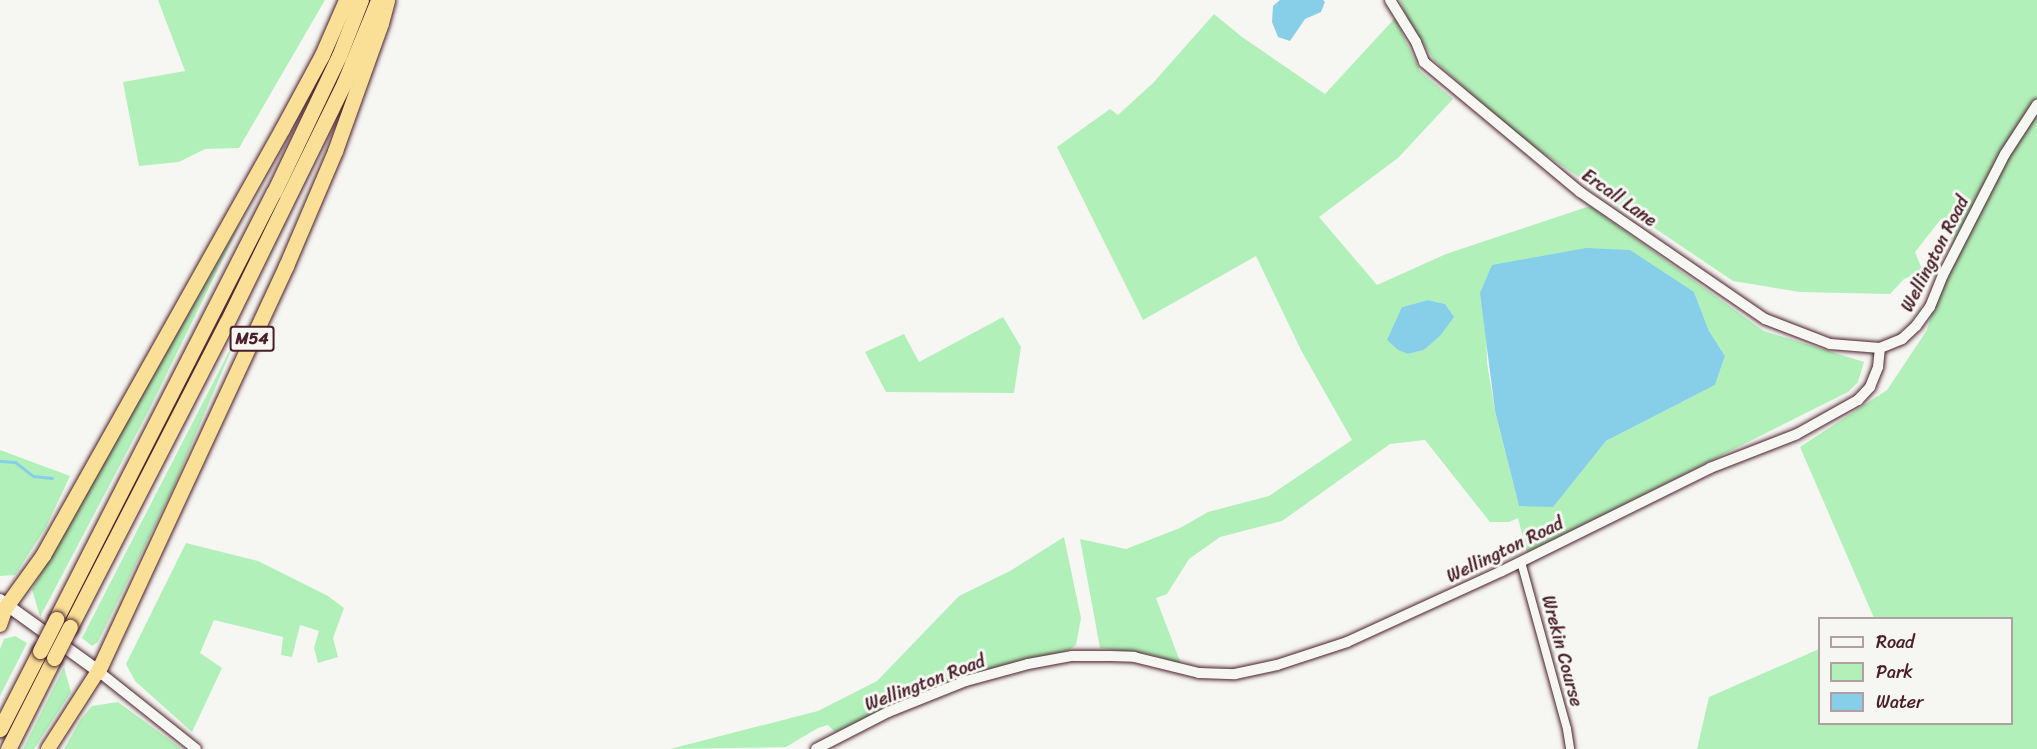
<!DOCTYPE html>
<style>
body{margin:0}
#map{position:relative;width:2037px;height:749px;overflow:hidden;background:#f6f6f2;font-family:Sriracha,sans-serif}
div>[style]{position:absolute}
.green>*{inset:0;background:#b1f1b9}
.water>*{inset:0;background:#87cfe8}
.stream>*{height:3px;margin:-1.5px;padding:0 1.5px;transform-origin:1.5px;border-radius:1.5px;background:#87cfe8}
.roads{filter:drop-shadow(0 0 2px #4a1f2b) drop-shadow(0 0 2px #4a1f2b)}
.minor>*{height:8px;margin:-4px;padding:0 4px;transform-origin:4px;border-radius:4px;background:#f6f6f2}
.tertiary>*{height:10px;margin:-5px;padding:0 5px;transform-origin:5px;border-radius:5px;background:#f6f6f2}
.secondary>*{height:12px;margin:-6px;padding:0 6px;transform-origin:6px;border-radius:6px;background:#f6f6f2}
.trunk>*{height:14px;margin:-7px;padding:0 7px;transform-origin:7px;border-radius:7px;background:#fadf96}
.motorway>*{height:15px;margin:-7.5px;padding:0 7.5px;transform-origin:7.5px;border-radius:7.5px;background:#fadf96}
.bridges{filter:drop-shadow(0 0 2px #4a1f2b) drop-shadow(0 0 2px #4a1f2b)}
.motorway-bridge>*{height:15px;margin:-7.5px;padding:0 7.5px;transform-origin:7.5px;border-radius:7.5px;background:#fadf96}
span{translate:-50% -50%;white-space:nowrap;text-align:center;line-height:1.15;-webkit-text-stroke:6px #f6f6f2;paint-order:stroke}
.shield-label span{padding:2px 4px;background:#f6f6f2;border:2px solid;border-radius:4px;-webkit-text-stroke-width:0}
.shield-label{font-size:16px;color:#4a1f2b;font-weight:700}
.street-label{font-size:18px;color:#4a1f2b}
.legend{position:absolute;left:1818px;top:617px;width:195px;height:108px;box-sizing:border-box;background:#f6f6f2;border:2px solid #b1a0a2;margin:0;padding:8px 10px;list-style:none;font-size:18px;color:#4a1f2b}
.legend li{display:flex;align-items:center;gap:12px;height:30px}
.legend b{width:30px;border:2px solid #b1a0a2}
</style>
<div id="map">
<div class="green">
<i style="clip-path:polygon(158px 0,325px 0,239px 148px,205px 149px,179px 162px,139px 166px,123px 82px,185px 71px)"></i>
<i style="clip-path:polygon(1400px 0,2037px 0,2037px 749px,1697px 749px,1709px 697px,1819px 649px,1820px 724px,2012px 724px,2012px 618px,1874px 618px,1800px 447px,1887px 390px,1927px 330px,1956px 230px,1950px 222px,1941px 219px,1915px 252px,1926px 279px,1922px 283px,1913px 275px,1904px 279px,1890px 294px,1800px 292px,1733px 281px,1515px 134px,1434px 60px,1409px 22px)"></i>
<i style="clip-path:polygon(evenodd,1214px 14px,1242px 37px,1325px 94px,1395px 18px,1420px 71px,1453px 99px,1398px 158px,1319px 217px,1377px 285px,1446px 254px,1590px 206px,1764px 331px,1864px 362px,1858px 382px,1848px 392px,1527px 553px,1518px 518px,1509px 522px,1490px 522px,1425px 440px,1390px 444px,1282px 521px,1220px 537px,1189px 559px,1167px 594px,1156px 598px,1181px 664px,1149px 654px,1100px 648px,1080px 539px,1126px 549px,1180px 528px,1208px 512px,1269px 496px,1352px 440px,1302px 352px,1256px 256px,1143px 320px,1057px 147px,1110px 109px,1118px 115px,1153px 83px,1214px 14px,1694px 292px,1709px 331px,1725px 356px,1715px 385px,1606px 441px,1553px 506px,1519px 506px,1495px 411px,1487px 363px,1486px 322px,1694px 292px,1214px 14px,1428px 300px,1445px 304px,1440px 336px,1424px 350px,1408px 354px,1402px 307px,1428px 300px)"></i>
<i style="clip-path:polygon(243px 218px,148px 412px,40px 617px,32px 589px)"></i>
<i style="clip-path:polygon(1003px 317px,1021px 347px,1014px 393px,886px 392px,865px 352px,904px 334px,919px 362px)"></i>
<i style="clip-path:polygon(238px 334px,173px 488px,98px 642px,92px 646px,82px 638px)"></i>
<i style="clip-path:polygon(0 450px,70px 476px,46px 527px,15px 575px,0 576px)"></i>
<i style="clip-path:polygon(1064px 537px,1081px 618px,1076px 645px,1069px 650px,952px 681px,835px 732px,828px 725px,818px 728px,786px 747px,670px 749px,818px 711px,877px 681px,959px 596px,1010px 571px)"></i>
<i style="clip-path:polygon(186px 543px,258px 561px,328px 596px,344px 608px,333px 638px,338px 657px,318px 663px,314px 648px,319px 631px,300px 625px,292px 657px,281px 655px,283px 637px,214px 620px,200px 653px,222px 668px,192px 732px,135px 681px,126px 664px)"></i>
<i style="clip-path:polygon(15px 636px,27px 643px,0 696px,0 649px,4px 639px)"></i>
<i style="clip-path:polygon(64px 667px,71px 692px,34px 749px,23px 749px)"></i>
<i style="clip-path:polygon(118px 702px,182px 749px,64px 749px,81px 719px,92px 706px)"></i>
</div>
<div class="water">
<i style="clip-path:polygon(1280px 0,1323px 0,1325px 2px,1321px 12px,1305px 19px,1290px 41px,1278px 37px,1272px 22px,1273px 6px)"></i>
<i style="clip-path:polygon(1586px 248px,1630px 250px,1694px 292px,1709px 331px,1725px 356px,1715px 385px,1606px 441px,1553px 507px,1519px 506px,1495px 411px,1480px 293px,1492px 265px)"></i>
<i style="clip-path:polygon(1428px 300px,1445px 304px,1454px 317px,1440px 336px,1424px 350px,1408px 354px,1398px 350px,1387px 340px,1402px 307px)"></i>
</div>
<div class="stream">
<i style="left:0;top:461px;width:15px;rotate:4deg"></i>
<i style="left:15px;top:462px;width:23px;rotate:38deg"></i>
<i style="left:33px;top:476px;width:19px;rotate:6deg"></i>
</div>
<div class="roads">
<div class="minor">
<i style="left:1521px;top:562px;width:173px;rotate:74.6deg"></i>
<i style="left:1567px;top:729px;width:20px;rotate:81deg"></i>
</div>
<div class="tertiary">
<i style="left:1390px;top:0;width:49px;rotate:58.2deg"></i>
<i style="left:1416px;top:42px;width:22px;rotate:68deg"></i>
<i style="left:1424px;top:62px;width:203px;rotate:39.8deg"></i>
<i style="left:1580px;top:192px;width:224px;rotate:34.5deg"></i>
<i style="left:1765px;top:319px;width:70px;rotate:21deg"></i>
<i style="left:1830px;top:344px;width:50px;rotate:4.6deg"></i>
<i style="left:1880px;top:348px;width:24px;rotate:-22deg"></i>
<i style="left:1902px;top:339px;width:19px;rotate:-43deg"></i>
<i style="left:1916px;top:326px;width:24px;rotate:-54deg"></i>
<i style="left:1930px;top:307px;width:35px;rotate:-68deg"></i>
<i style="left:1943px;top:275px;width:136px;rotate:-62.9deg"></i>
<i style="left:2005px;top:154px;width:59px;rotate:-56.9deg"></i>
<i style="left:98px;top:671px;width:125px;rotate:38.5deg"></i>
<i style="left:816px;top:749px;width:81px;rotate:-27.2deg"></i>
<i style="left:888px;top:712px;width:84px;rotate:-21.7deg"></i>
<i style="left:966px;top:681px;width:64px;rotate:-15.3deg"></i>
<i style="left:1028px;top:664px;width:45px;rotate:-10.3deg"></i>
<i style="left:1072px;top:656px;width:38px"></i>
<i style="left:1110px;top:656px;width:24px;rotate:2deg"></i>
<i style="left:1134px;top:657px;width:67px;rotate:13.8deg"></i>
<i style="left:1199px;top:673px;width:36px;rotate:2deg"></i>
<i style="left:1235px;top:674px;width:43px;rotate:-12.1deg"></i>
<i style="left:1277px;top:665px;width:74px;rotate:-18.2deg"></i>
<i style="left:1347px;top:642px;width:170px;rotate:-24.6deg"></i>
<i style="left:1502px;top:571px;width:232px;rotate:-26.3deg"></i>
<i style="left:1710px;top:468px;width:93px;rotate:-21.3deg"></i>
<i style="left:1797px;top:434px;width:70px;rotate:-29.1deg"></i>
<i style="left:1858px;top:400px;width:18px;rotate:-47deg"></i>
<i style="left:1870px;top:387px;width:22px;rotate:-68deg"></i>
<i style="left:1878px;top:367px;width:19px;rotate:-84deg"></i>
</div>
<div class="secondary">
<i style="left:0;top:600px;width:121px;rotate:35.9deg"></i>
</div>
<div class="trunk">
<i style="left:0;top:625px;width:21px;rotate:-71deg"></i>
<i style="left:48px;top:749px;width:93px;rotate:-57.3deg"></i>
</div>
<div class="motorway">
<i style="left:7px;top:605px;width:62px;rotate:-54.2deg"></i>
<i style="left:43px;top:555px;width:488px;rotate:-60.7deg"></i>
<i style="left:282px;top:129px;width:84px;rotate:-61.6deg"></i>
<i style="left:322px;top:55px;width:60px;rotate:-66.4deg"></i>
<i style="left:56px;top:619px;width:479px;rotate:-63deg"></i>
<i style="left:274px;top:192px;width:151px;rotate:-64.5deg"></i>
<i style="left:339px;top:56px;width:60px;rotate:-68.6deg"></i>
<i style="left:70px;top:627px;width:343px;rotate:-62.8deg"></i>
<i style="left:227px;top:322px;width:266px;rotate:-63.9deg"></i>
<i style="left:344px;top:83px;width:90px;rotate:-67.7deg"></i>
<i style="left:98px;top:671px;width:447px;rotate:-65.1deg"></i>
<i style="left:286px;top:266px;width:125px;rotate:-66.9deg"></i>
<i style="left:335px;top:151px;width:136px;rotate:-70.2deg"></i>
<i style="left:381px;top:23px;width:24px;rotate:-75deg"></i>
<i style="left:0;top:729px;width:88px;rotate:-62.9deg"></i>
<i style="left:8px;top:749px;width:102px;rotate:-63.2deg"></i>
</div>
</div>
<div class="bridges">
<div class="motorway-bridge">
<i style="left:40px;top:651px;width:36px;rotate:-63deg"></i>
<i style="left:54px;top:658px;width:35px;rotate:-63deg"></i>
</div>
</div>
<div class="shield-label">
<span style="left:252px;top:339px">M54</span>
</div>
<div class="street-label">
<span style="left:1619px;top:198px;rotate:35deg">Ercall Lane</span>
<span style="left:1935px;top:254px;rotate:-63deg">Wellington Road</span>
<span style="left:1505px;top:550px;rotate:-26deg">Wellington Road</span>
<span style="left:1562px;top:651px;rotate:75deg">Wrekin Course</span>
<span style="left:925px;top:683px;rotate:-21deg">Wellington Road</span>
</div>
<ul class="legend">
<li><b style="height:8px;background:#f6f6f2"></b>Road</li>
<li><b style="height:16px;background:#b1f1b9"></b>Park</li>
<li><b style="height:16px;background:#87cfe8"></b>Water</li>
</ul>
</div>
